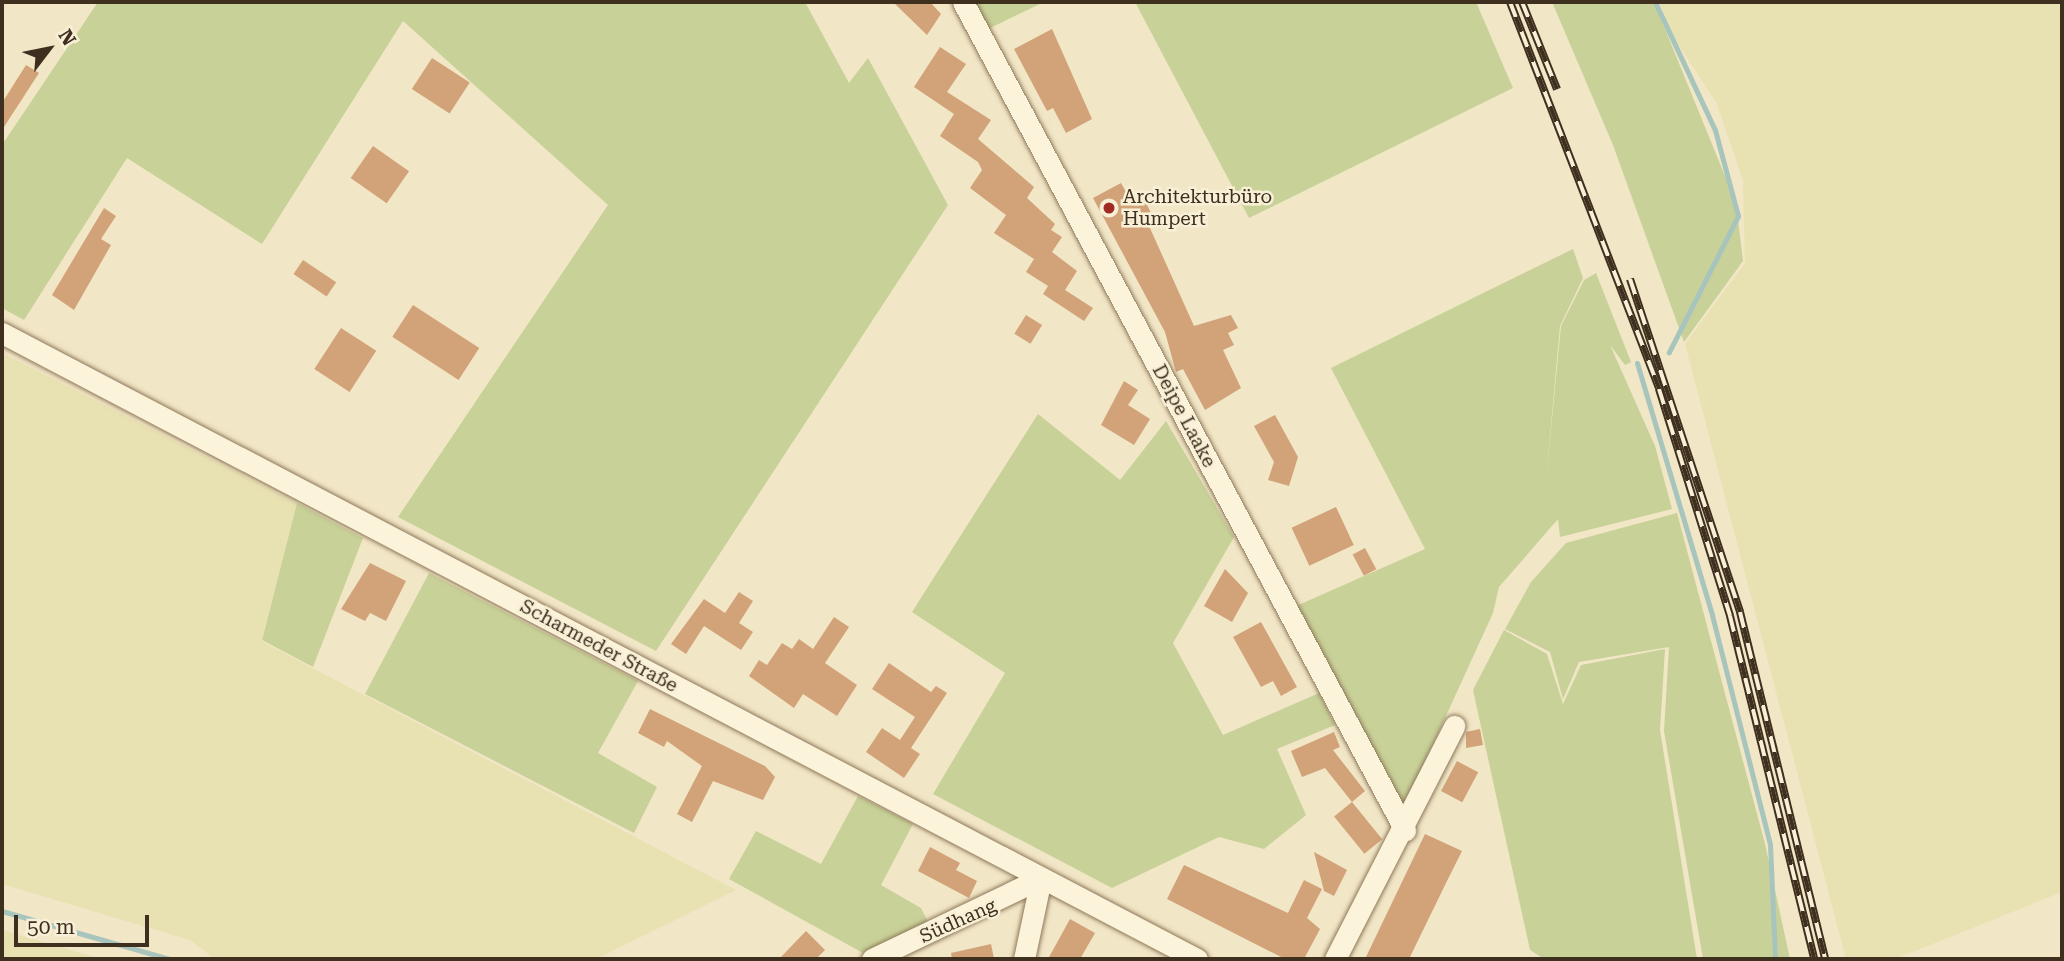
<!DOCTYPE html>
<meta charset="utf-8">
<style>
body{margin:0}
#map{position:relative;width:2064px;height:961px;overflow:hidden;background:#f1e6c6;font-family:"Roboto Serif",serif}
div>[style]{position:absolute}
.farmland>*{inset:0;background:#e8e1b2}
.green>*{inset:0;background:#c8d198}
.stream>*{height:5px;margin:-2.5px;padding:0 2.5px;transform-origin:2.5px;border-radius:2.5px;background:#a7c5bd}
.building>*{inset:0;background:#d2a279;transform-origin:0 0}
.roads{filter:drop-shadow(0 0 2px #8e785a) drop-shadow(0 0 2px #8e785a)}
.minor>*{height:21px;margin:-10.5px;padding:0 10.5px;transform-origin:10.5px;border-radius:10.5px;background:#fbf3da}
.rail>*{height:8px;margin-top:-4px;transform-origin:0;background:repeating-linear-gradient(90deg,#f8f0d6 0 16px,#3e2f1f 0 32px);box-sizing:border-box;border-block:2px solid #3e2f1f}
.dots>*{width:19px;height:19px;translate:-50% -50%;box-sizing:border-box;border:4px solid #f8f0d6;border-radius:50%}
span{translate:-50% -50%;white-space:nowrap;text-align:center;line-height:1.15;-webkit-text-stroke:5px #f8f0d6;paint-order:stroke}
.poi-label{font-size:19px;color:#3e2f1f}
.left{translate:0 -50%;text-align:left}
.street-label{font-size:19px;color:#3e2f1f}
.frame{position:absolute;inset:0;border:4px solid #3e2f1f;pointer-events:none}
.north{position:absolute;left:14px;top:14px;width:70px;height:70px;-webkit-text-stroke:5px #f8f0d6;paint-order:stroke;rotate:58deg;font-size:19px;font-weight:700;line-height:28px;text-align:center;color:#3e2f1f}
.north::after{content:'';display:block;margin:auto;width:24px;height:32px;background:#3e2f1f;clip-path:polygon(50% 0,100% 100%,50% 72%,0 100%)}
.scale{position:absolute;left:14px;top:915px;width:135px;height:32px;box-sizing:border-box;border:4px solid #3e2f1f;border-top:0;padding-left:9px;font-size:21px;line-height:24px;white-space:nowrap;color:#3e2f1f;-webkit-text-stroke:5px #f8f0d6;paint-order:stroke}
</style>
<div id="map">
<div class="farmland">
<i style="clip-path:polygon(1659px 2px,2062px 2px,2062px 892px,1895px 959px,1846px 959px,1685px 344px,1745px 263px,1743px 180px,1716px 102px,1672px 35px)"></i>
<i style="clip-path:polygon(2px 353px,297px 503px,261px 641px,736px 890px,596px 959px,215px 959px,190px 940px,2px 884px)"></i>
<i style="clip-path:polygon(2px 930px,101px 959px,2px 959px)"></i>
</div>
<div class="green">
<i style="clip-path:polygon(98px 2px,805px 2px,849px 83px,868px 58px,948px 205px,656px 651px,398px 517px,608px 205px,403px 21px,262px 244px,127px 158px,24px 320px,2px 308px,2px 145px)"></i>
<i style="clip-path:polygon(973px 2px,1044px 2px,988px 29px)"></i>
<i style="clip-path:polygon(1135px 2px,1476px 2px,1513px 88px,1249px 218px)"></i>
<i style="clip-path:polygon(1552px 2px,1654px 2px,1736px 203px,1743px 261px,1684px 342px,1613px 145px)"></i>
<i style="clip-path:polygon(1573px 249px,1583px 278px,1560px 326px,1545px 491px,1561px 326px,1584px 280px,1596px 273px,1631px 362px,1625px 365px,1610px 345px,1655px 446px,1672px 509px,1560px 537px,1558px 519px,1499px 587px,1493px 613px,1403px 810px,1294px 607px,1425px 549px,1331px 368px)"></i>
<i style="clip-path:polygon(1038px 414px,1120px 480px,1166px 421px,1234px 537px,1173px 643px,1223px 735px,1319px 693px,1335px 725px,1277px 749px,1306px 815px,1264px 849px,1219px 837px,1112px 888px,933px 794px,1005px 673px,912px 612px)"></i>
<i style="clip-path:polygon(297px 503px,363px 538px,313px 667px,262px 640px)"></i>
<i style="clip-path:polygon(1677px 513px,1765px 844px,1790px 959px,1703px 959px,1664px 731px,1669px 647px,1579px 662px,1563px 699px,1550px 652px,1505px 629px,1531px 582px,1566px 543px)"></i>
<i style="clip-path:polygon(429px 573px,638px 681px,598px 753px,657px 787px,634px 833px,365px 694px)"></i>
<i style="clip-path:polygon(1504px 630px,1547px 654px,1563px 704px,1581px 665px,1665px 649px,1660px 730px,1697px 959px,1544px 959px,1530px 950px,1473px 690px)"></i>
<i style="clip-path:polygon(858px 796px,913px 824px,881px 885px,921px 908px,928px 922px,863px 953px,729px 879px,756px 831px,821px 864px)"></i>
</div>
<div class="stream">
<i style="left:1655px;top:2px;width:141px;rotate:64.9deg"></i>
<i style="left:1715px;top:130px;width:89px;rotate:75deg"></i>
<i style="left:1738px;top:216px;width:153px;rotate:116.9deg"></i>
<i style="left:1637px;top:363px;width:263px;rotate:73.4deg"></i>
<i style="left:1712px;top:615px;width:236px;rotate:75.8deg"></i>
<i style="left:1770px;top:844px;width:115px;rotate:87.5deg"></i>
<i style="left:2px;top:911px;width:174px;rotate:16deg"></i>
</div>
<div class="building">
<i style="clip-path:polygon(893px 2px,930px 2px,941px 14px,927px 35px)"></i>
<i style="clip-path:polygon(1052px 29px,1092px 119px,1066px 133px,1053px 108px,1047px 111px,1014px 49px)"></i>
<i style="clip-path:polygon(940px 47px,966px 64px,947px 92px,991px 120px,978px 139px,1034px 187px,1027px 198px,1055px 224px,1051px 230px,1062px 237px,1052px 252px,1077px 271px,1065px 290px,1093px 308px,1084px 321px,1043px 294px,1048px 286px,1026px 272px,1034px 259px,994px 233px,1006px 215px,970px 188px,982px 170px,978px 162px,940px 136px,954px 114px,914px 87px)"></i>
<i style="left:432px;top:58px;width:45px;height:37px;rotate:33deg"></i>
<i style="clip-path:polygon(26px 65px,39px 73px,2px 130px,2px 103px)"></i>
<i style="left:373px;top:146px;width:44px;height:39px;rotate:35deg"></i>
<i style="clip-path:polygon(1121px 183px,1131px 201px,1142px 195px,1151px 213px,1145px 217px,1194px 326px,1231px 315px,1238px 328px,1228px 333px,1234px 345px,1223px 350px,1241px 388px,1205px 410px,1183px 369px,1176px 372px,1165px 332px,1093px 198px)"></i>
<i style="clip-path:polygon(104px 208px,116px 216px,101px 239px,111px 245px,74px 310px,52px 295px)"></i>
<i style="left:303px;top:260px;width:40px;height:17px;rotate:34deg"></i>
<i style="left:413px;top:305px;width:79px;height:38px;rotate:33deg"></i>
<i style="left:1026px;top:315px;width:19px;height:22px;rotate:32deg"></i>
<i style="left:341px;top:328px;width:42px;height:49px;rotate:33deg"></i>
<i style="clip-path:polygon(1124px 381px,1138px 390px,1128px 405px,1150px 419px,1134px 445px,1101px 425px)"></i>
<i style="clip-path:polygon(1275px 415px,1298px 457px,1289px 486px,1268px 480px,1274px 462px,1254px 426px)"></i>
<i style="left:1336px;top:507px;width:42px;height:49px;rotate:65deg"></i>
<i style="left:1365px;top:548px;width:24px;height:14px;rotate:62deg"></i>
<i style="clip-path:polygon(370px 563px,406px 581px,386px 621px,370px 613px,365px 621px,341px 609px)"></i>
<i style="clip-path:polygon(1225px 569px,1248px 593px,1232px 622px,1204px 606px)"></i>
<i style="clip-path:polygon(739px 592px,753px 601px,739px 623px,753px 632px,741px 650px,704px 626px,686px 654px,671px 644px,704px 599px,725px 613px)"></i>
<i style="clip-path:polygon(834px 617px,849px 627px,825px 663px,857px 685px,837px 716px,803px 694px,794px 708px,749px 676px,759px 660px,767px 665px,782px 643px,792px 649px,799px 639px,813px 649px)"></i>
<i style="clip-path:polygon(1261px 622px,1297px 687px,1281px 696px,1273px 681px,1261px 687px,1233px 637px)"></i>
<i style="clip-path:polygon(889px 663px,931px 692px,936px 686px,947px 693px,911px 748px,920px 754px,904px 778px,866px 752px,882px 728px,900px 740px,915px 717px,872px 689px)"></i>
<i style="clip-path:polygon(650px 709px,765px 766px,775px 777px,763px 800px,713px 781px,692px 822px,677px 814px,702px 766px,667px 741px,664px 747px,638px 733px)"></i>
<i style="clip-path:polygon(1480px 729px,1483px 745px,1466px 748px,1466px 732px)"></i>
<i style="clip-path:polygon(1334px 732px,1340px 747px,1333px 750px,1365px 791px,1352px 802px,1325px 768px,1302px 777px,1291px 751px)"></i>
<i style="left:1457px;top:761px;width:24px;height:34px;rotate:28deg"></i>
<i style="left:1352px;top:802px;width:48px;height:23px;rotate:51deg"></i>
<i style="clip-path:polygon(1425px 834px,1462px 851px,1446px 883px,1409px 959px,1365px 959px)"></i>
<i style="clip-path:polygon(930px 847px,960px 863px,956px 870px,977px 881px,969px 898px,918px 871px)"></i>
<i style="clip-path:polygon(1314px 852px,1347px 870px,1334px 896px,1324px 891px)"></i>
<i style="clip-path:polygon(1184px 865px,1288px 913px,1304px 880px,1322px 889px,1307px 918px,1320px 929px,1304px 959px,1285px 959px,1167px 899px)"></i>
<i style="clip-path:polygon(1070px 919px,1095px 933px,1080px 959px,1048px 959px)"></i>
<i style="clip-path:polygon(806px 931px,825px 950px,816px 959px,779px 959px)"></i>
<i style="clip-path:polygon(991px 944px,994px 959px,952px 959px,951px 953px)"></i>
</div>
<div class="roads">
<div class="minor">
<i style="left:963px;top:2px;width:939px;rotate:61.91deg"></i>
<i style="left:2px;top:333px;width:1349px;rotate:27.65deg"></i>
<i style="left:872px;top:959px;width:187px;rotate:-25.6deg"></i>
<i style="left:1024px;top:959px;width:83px;rotate:-78.1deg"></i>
<i style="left:1335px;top:959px;width:262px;rotate:-62.9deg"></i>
</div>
</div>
<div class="rail">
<i style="left:1510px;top:2px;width:415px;rotate:68.9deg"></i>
<i style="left:1659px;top:389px;width:238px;rotate:72.6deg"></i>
<i style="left:1730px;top:616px;width:353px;rotate:76.2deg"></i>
<i style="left:1522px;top:2px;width:94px;rotate:68.1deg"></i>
<i style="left:1630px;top:279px;width:351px;rotate:71.7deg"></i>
<i style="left:1740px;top:612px;width:357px;rotate:76.2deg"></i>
</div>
<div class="dots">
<i style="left:1109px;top:208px;background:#a22a25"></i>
</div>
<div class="poi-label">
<span class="left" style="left:1123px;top:208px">Architekturbüro<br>Humpert</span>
</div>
<div class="street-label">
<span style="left:1184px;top:416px;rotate:62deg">Deipe Laake</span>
<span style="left:599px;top:646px;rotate:28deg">Scharmeder Straße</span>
<span style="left:958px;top:921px;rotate:-24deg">Südhang</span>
</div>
<div class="frame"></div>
<div class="north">N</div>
<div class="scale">50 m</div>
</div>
